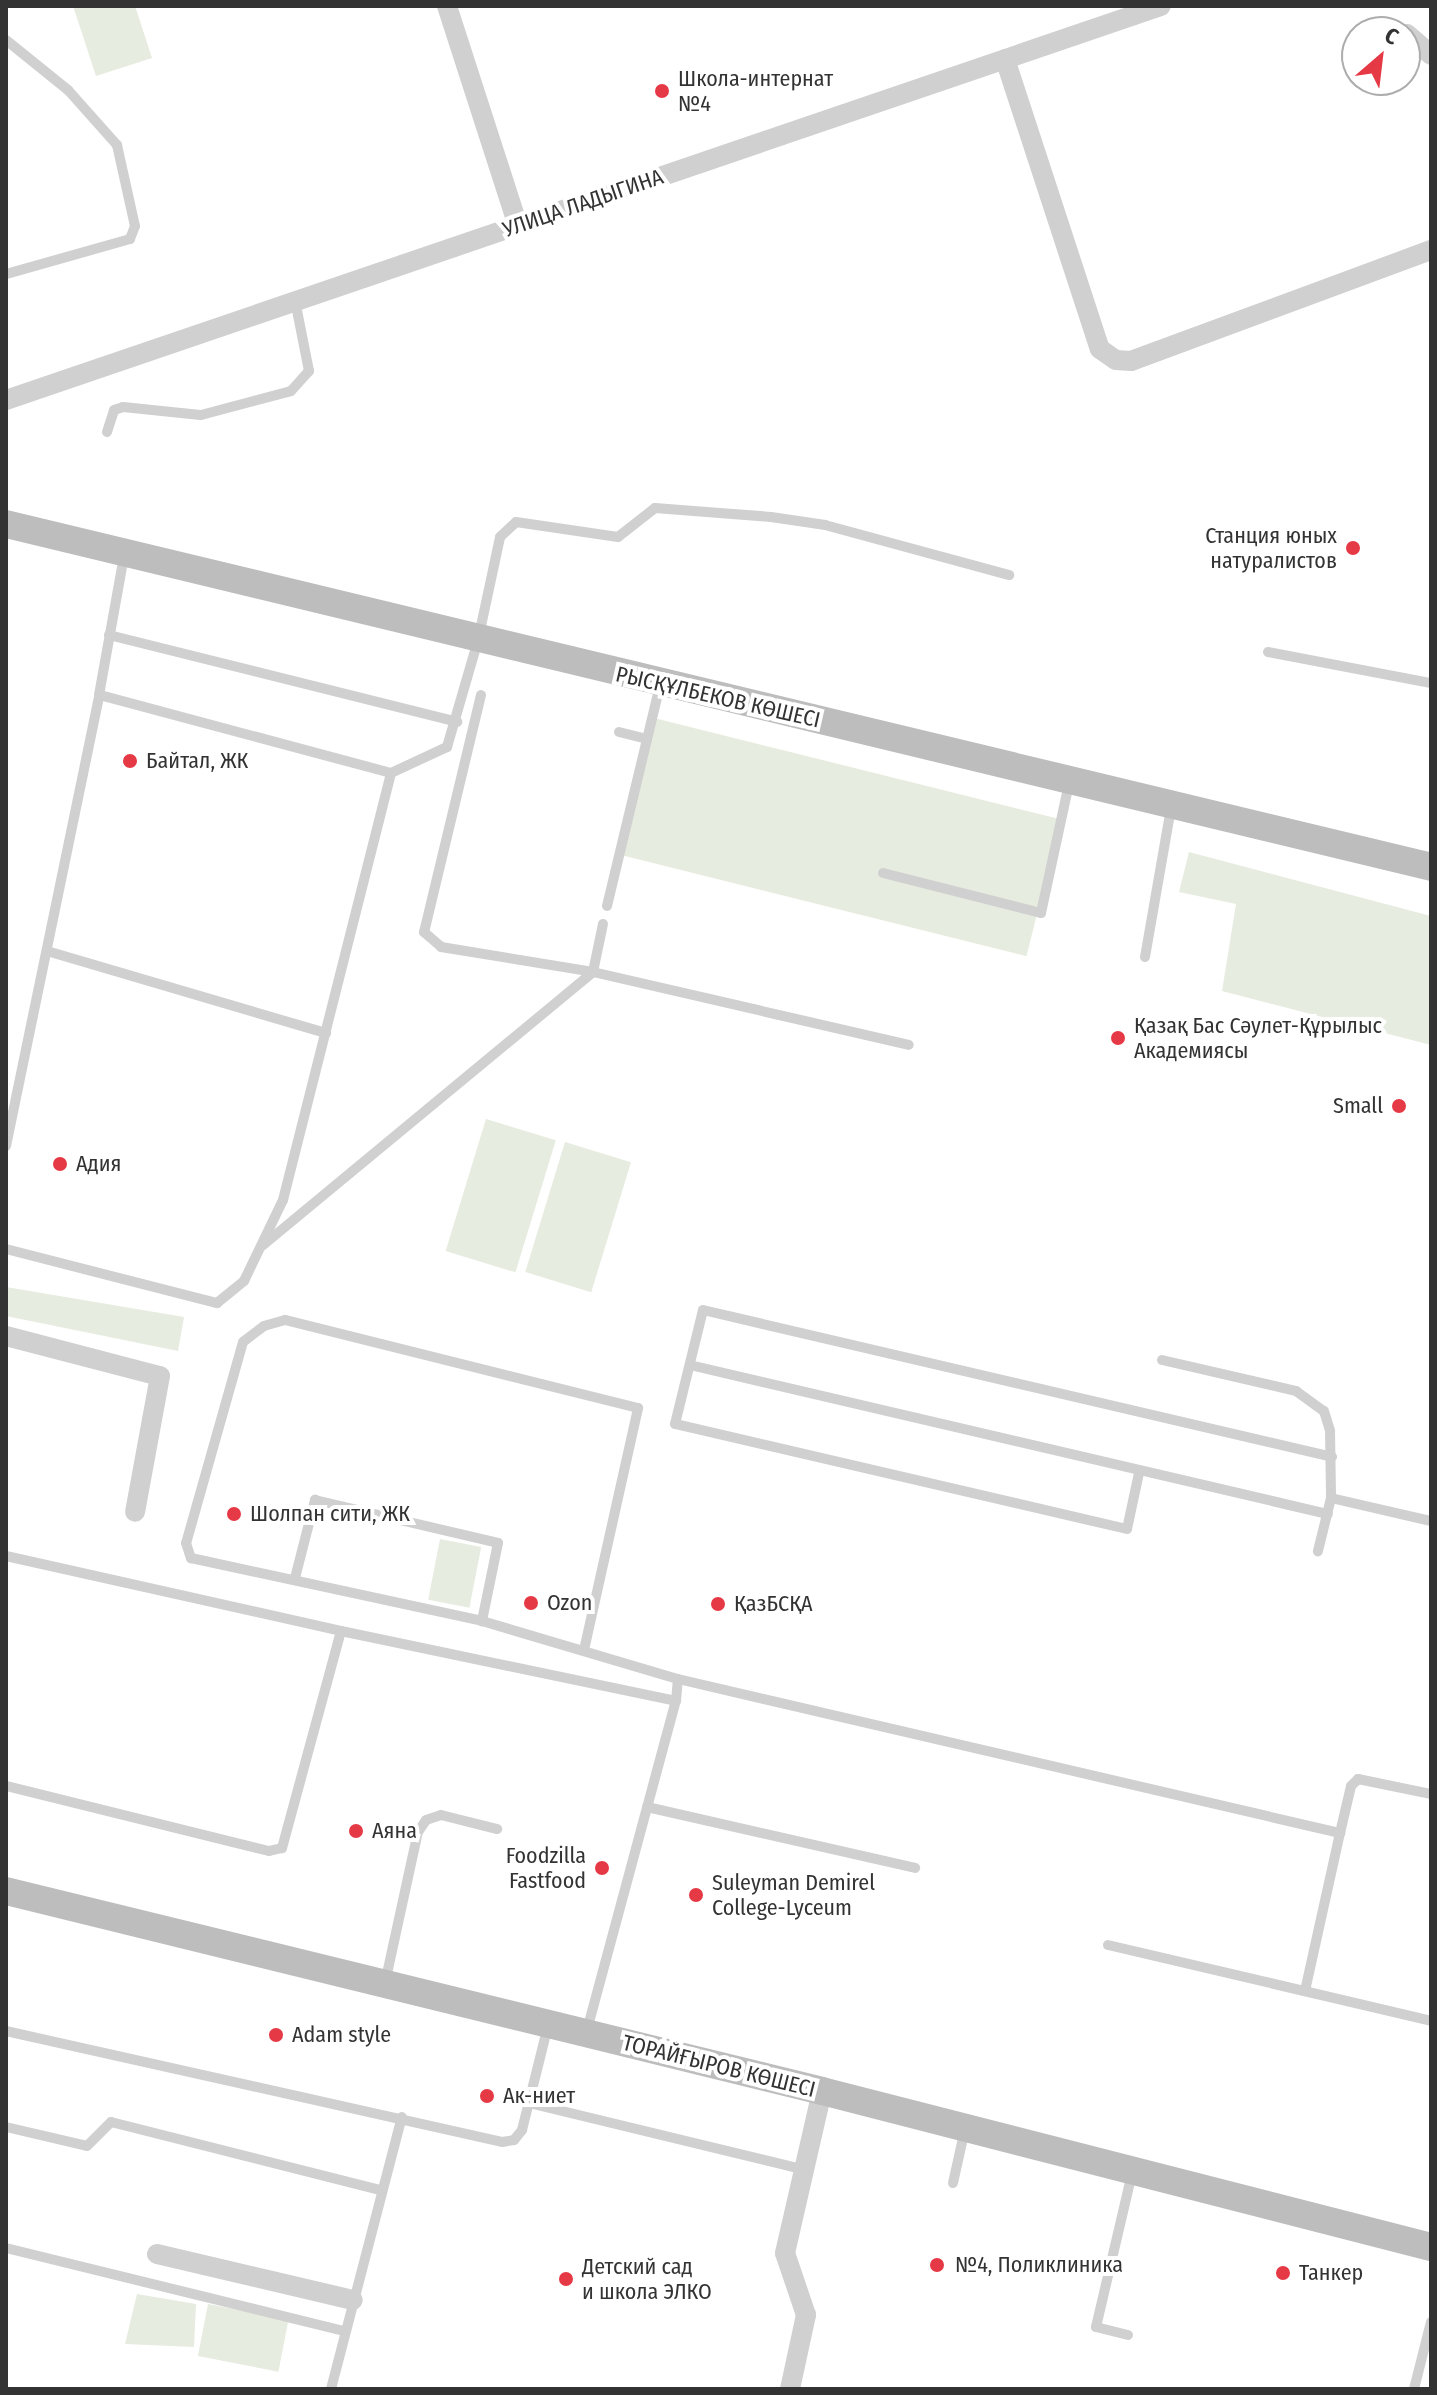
<!DOCTYPE html>
<meta charset="utf-8">
<style>
body{margin:0}
#map{position:relative;width:1437px;height:2395px;overflow:hidden;background:#fff;font-family:"Fira Sans Condensed",sans-serif}
div>[style]{position:absolute}
.green>*{inset:0;background:#e6ecdf;transform-origin:0 0}
.lane>*{height:10px;margin:-5px;padding:0 5px;transform-origin:5px;border-radius:5px;background:#d0d0d0}
.street>*{height:20px;margin:-10px;padding:0 10px;transform-origin:10px;border-radius:10px;background:#d0d0d0}
.secondary>*{height:28px;margin:-14px;padding:0 14px;transform-origin:14px;border-radius:14px;background:#bdbdbd}
.dots>*{width:22px;height:22px;translate:-50% -50%;box-sizing:border-box;border:4px solid #fff;border-radius:50%}
span{translate:-50% -50%;white-space:nowrap;text-align:center;line-height:1.15;-webkit-text-stroke:8px #fff;paint-order:stroke}
.poi-label{font-size:22px;color:#333}
.left{translate:0 -50%;text-align:left}
.right{translate:-100% -50%;text-align:right}
.street-label{font-size:22px;color:#333}
.frame{position:absolute;inset:0;border:8px solid #333;pointer-events:none}
.north{position:absolute;left:1341px;top:16px;width:80px;height:80px;box-sizing:border-box;background:#fff;border:2px solid #adadad;border-radius:50%;rotate:28deg;font-size:22px;font-weight:700;line-height:32px;text-align:center;color:#333}
.north::after{content:'';display:block;margin:auto;width:28px;height:36px;background:#e63946;clip-path:polygon(50% 0,100% 100%,50% 72%,0 100%)}
</style>
<div id="map">
<div class="green">
<i style="clip-path:polygon(73px 6px,135px 6px,152px 58px,96px 76px)"></i>
<i style="left:654px;top:718px;width:419px;height:141px;rotate:14deg"></i>
<i style="clip-path:polygon(1189px 852px,1431px 916px,1431px 1045px,1222px 991px,1236px 904px,1179px 892px)"></i>
<i style="left:486px;top:1119px;width:73px;height:138px;rotate:17deg"></i>
<i style="left:565px;top:1142px;width:69px;height:136px;rotate:17deg"></i>
<i style="clip-path:polygon(6px 1287px,184px 1317px,178px 1351px,6px 1316px)"></i>
<i style="left:440px;top:1539px;width:42px;height:62px;rotate:11deg"></i>
<i style="clip-path:polygon(137px 2294px,196px 2304px,194px 2347px,125px 2344px)"></i>
<i style="left:208px;top:2304px;width:82px;height:53px;rotate:11deg"></i>
</div>
<div class="lane">
<i style="left:6px;top:40px;width:80px;rotate:38.9deg"></i>
<i style="left:68px;top:90px;width:74px;rotate:48.3deg"></i>
<i style="left:117px;top:145px;width:83px;rotate:77.5deg"></i>
<i style="left:135px;top:226px;width:14px;rotate:111deg"></i>
<i style="left:130px;top:239px;width:129px;rotate:164.2deg"></i>
<i style="left:107px;top:432px;width:23px;rotate:-72deg"></i>
<i style="left:114px;top:410px;width:9px;rotate:-18deg"></i>
<i style="left:123px;top:407px;width:78px;rotate:5.9deg"></i>
<i style="left:201px;top:415px;width:93px;rotate:-14.9deg"></i>
<i style="left:291px;top:391px;width:27px;rotate:-48deg"></i>
<i style="left:309px;top:371px;width:72px;rotate:-101.2deg"></i>
<i style="left:109px;top:635px;width:359px;rotate:14deg"></i>
<i style="left:1268px;top:652px;width:166px;rotate:10.8deg"></i>
<i style="left:481px;top:695px;width:244px;rotate:103.5deg"></i>
<i style="left:424px;top:932px;width:23px;rotate:41deg"></i>
<i style="left:441px;top:947px;width:154px;rotate:9.3deg"></i>
<i style="left:619px;top:732px;width:29px;rotate:14deg"></i>
<i style="left:391px;top:773px;width:62px;rotate:-24.9deg"></i>
<i style="left:447px;top:747px;width:111px;rotate:-73.8deg"></i>
<i style="left:478px;top:640px;width:105px;rotate:-77.9deg"></i>
<i style="left:500px;top:537px;width:22px;rotate:-43deg"></i>
<i style="left:516px;top:522px;width:103px;rotate:8.4deg"></i>
<i style="left:618px;top:537px;width:47px;rotate:-38.1deg"></i>
<i style="left:655px;top:508px;width:116px;rotate:4.4deg"></i>
<i style="left:771px;top:517px;width:55px;rotate:8.4deg"></i>
<i style="left:825px;top:525px;width:191px;rotate:15.2deg"></i>
<i style="left:883px;top:873px;width:163px;rotate:14.2deg"></i>
<i style="left:1041px;top:913px;width:132px;rotate:-77.8deg"></i>
<i style="left:607px;top:906px;width:227px;rotate:-76.5deg"></i>
<i style="left:603px;top:924px;width:49px;rotate:101.8deg"></i>
<i style="left:593px;top:972px;width:324px;rotate:13deg"></i>
<i style="left:47px;top:951px;width:291px;rotate:16.4deg"></i>
<i style="left:1145px;top:957px;width:151px;rotate:-80.1deg"></i>
<i style="left:6px;top:1146px;width:460px;rotate:-78.3deg"></i>
<i style="left:262px;top:1246px;width:430px;rotate:-39.6deg"></i>
<i style="left:6px;top:1249px;width:218px;rotate:14.4deg"></i>
<i style="left:217px;top:1303px;width:35px;rotate:-39deg"></i>
<i style="left:244px;top:1281px;width:90px;rotate:-64.3deg"></i>
<i style="left:283px;top:1200px;width:440px;rotate:-75.8deg"></i>
<i style="left:391px;top:773px;width:302px;rotate:-165deg"></i>
<i style="left:99px;top:695px;width:141px;rotate:-79.8deg"></i>
<i style="left:1162px;top:1360px;width:138px;rotate:13deg"></i>
<i style="left:1296px;top:1391px;width:34px;rotate:36deg"></i>
<i style="left:1324px;top:1411px;width:21px;rotate:73deg"></i>
<i style="left:1330px;top:1431px;width:67px;rotate:89.1deg"></i>
<i style="left:1331px;top:1498px;width:55px;rotate:103.8deg"></i>
<i style="left:690px;top:1365px;width:655px;rotate:13.15deg"></i>
<i style="left:1139px;top:1473px;width:57px;rotate:102.1deg"></i>
<i style="left:1127px;top:1529px;width:464px;rotate:-166.9deg"></i>
<i style="left:675px;top:1424px;width:117px;rotate:-76.2deg"></i>
<i style="left:703px;top:1310px;width:646px;rotate:13.15deg"></i>
<i style="left:1331px;top:1498px;width:103px;rotate:13deg"></i>
<i style="left:6px;top:1556px;width:343px;rotate:12.6deg"></i>
<i style="left:341px;top:1631px;width:225px;rotate:105.2deg"></i>
<i style="left:282px;top:1848px;width:13px;rotate:167deg"></i>
<i style="left:269px;top:1851px;width:271px;rotate:-166.1deg"></i>
<i style="left:295px;top:1578px;width:81px;rotate:-75.6deg"></i>
<i style="left:315px;top:1500px;width:188px;rotate:13.2deg"></i>
<i style="left:498px;top:1543px;width:80px;rotate:101.6deg"></i>
<i style="left:341px;top:1631px;width:342px;rotate:11.8deg"></i>
<i style="left:584px;top:1650px;width:248px;rotate:-77.4deg"></i>
<i style="left:638px;top:1408px;width:364px;rotate:-166deg"></i>
<i style="left:285px;top:1320px;width:22px;rotate:164deg"></i>
<i style="left:264px;top:1326px;width:26px;rotate:143deg"></i>
<i style="left:243px;top:1342px;width:209px;rotate:105.8deg"></i>
<i style="left:186px;top:1543px;width:16px;rotate:72deg"></i>
<i style="left:191px;top:1558px;width:298px;rotate:12.2deg"></i>
<i style="left:482px;top:1621px;width:204px;rotate:16.5deg"></i>
<i style="left:647px;top:1807px;width:275px;rotate:12.8deg"></i>
<i style="left:1340px;top:1833px;width:48px;rotate:-76.8deg"></i>
<i style="left:1351px;top:1786px;width:10px;rotate:-45deg"></i>
<i style="left:1358px;top:1779px;width:75px;rotate:11.6deg"></i>
<i style="left:1108px;top:1945px;width:332px;rotate:13.2deg"></i>
<i style="left:385px;top:1983px;width:155px;rotate:-77.7deg"></i>
<i style="left:418px;top:1832px;width:14px;rotate:-56deg"></i>
<i style="left:426px;top:1820px;width:16px;rotate:-18deg"></i>
<i style="left:441px;top:1815px;width:58px;rotate:14deg"></i>
<i style="left:587px;top:2030px;width:341px;rotate:-74.9deg"></i>
<i style="left:676px;top:1701px;width:22px;rotate:-85deg"></i>
<i style="left:678px;top:1679px;width:680px;rotate:13.1deg"></i>
<i style="left:1340px;top:1833px;width:162px;rotate:102.5deg"></i>
<i style="left:6px;top:2031px;width:508px;rotate:12.61deg"></i>
<i style="left:502px;top:2142px;width:12px;rotate:-9deg"></i>
<i style="left:514px;top:2140px;width:13px;rotate:-51deg"></i>
<i style="left:522px;top:2130px;width:107px;rotate:-76deg"></i>
<i style="left:529px;top:2103px;width:284px;rotate:13.6deg"></i>
<i style="left:6px;top:2127px;width:83px;rotate:13.2deg"></i>
<i style="left:87px;top:2146px;width:34px;rotate:-45deg"></i>
<i style="left:111px;top:2122px;width:276px;rotate:14.2deg"></i>
<i style="left:953px;top:2183px;width:55px;rotate:-77.5deg"></i>
<i style="left:6px;top:2248px;width:349px;rotate:13.8deg"></i>
<i style="left:1128px;top:2335px;width:33px;rotate:-166deg"></i>
<i style="left:1096px;top:2327px;width:158px;rotate:-76.8deg"></i>
<i style="left:331px;top:2389px;width:281px;rotate:-75.4deg"></i>
<i style="left:1414px;top:2389px;width:69px;rotate:-75.8deg"></i>
</div>
<div class="street">
<i style="left:447px;top:6px;width:231px;rotate:72.1deg"></i>
<i style="left:1407px;top:34px;width:32px;rotate:41deg"></i>
<i style="left:1005px;top:59px;width:305px;rotate:71.9deg"></i>
<i style="left:1100px;top:349px;width:19px;rotate:35deg"></i>
<i style="left:1116px;top:360px;width:15px;rotate:4deg"></i>
<i style="left:1131px;top:361px;width:320px;rotate:-20.3deg"></i>
<i style="left:6px;top:400px;width:1220px;rotate:-18.84deg"></i>
<i style="left:6px;top:1336px;width:159px;rotate:14.6deg"></i>
<i style="left:160px;top:1376px;width:138px;rotate:100.4deg"></i>
<i style="left:157px;top:2254px;width:201px;rotate:13.2deg"></i>
<i style="left:790px;top:2389px;width:76px;rotate:-77.8deg"></i>
<i style="left:806px;top:2315px;width:65px;rotate:-108.7deg"></i>
<i style="left:785px;top:2253px;width:166px;rotate:-77.1deg"></i>
</div>
<div class="secondary">
<i style="left:6px;top:524px;width:1466px;rotate:13.53deg"></i>
<i style="left:6px;top:1891px;width:840px;rotate:13.77deg"></i>
<i style="left:822px;top:2091px;width:629px;rotate:14.37deg"></i>
</div>
<div class="dots">
<i style="left:662px;top:91px;background:#e63946"></i>
<i style="left:1353px;top:548px;background:#e63946"></i>
<i style="left:130px;top:761px;background:#e63946"></i>
<i style="left:1118px;top:1038px;background:#e63946"></i>
<i style="left:1399px;top:1106px;background:#e63946"></i>
<i style="left:60px;top:1164px;background:#e63946"></i>
<i style="left:234px;top:1514px;background:#e63946"></i>
<i style="left:531px;top:1603px;background:#e63946"></i>
<i style="left:718px;top:1604px;background:#e63946"></i>
<i style="left:356px;top:1831px;background:#e63946"></i>
<i style="left:602px;top:1868px;background:#e63946"></i>
<i style="left:696px;top:1895px;background:#e63946"></i>
<i style="left:276px;top:2035px;background:#e63946"></i>
<i style="left:487px;top:2096px;background:#e63946"></i>
<i style="left:937px;top:2265px;background:#e63946"></i>
<i style="left:1283px;top:2273px;background:#e63946"></i>
<i style="left:566px;top:2279px;background:#e63946"></i>
</div>
<div class="poi-label">
<span class="left" style="left:678px;top:91px">Школа-интернат<br>№4</span>
<span class="right" style="left:1337px;top:548px">Станция юных<br>натуралистов</span>
<span class="left" style="left:146px;top:761px">Байтал, ЖК</span>
<span class="left" style="left:1134px;top:1038px">Қазақ Бас Сәулет-Құрылыс<br>Академиясы</span>
<span class="right" style="left:1383px;top:1106px">Small</span>
<span class="left" style="left:76px;top:1164px">Адия</span>
<span class="left" style="left:250px;top:1514px">Шолпан сити, ЖК</span>
<span class="left" style="left:547px;top:1603px">Ozon</span>
<span class="left" style="left:734px;top:1604px">ҚазБСҚА</span>
<span class="left" style="left:372px;top:1831px">Аяна</span>
<span class="right" style="left:586px;top:1868px">Foodzilla<br>Fastfood</span>
<span class="left" style="left:712px;top:1895px">Suleyman Demirel<br>College-Lyceum</span>
<span class="left" style="left:292px;top:2035px">Adam style</span>
<span class="left" style="left:503px;top:2096px">Ак-ниет</span>
<span class="left" style="left:955px;top:2265px">№4, Поликлиника</span>
<span class="left" style="left:582px;top:2279px">Детский сад<br>и школа ЭЛКО</span>
<span class="left" style="left:1299px;top:2273px">Танкер</span>
</div>
<div class="street-label">
<span style="left:583px;top:203px;rotate:-19deg">УЛИЦА ЛАДЫГИНА</span>
<span style="left:718px;top:697px;rotate:13deg">РЫСҚҰЛБЕКОВ КӨШЕСІ</span>
<span style="left:719px;top:2066px;rotate:14deg">ТОРАЙҒЫРОВ КӨШЕСІ</span>
</div>
<div class="frame"></div>
<div class="north">С</div>
</div>
